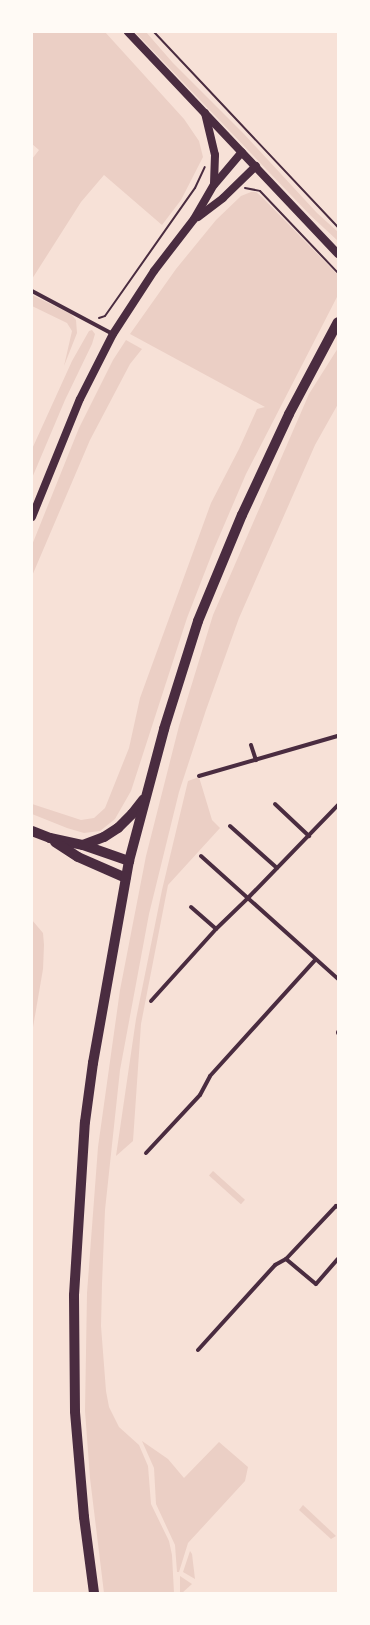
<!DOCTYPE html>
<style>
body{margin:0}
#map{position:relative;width:370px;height:1625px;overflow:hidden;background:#f7e1d7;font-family:Manrope,sans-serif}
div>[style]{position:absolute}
.green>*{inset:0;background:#ebcfc5;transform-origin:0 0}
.path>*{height:2px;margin:-1px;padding:0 1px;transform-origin:1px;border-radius:1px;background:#4a2c40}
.minor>*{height:4px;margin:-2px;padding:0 2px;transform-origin:2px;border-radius:2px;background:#4a2c40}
.secondary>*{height:8px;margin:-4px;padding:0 4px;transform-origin:4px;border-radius:4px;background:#4a2c40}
.primary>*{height:10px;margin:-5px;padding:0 5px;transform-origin:5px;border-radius:5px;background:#4a2c40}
span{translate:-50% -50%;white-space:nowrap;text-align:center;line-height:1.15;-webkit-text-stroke:3px #fffaf5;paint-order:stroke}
.frame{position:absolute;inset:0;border:33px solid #fffaf5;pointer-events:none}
</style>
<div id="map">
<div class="green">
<i style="clip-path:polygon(32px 32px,105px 32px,184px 119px,199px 141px,203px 157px,181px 200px,162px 225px,104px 175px,81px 202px,32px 279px,32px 159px,39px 150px,32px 144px)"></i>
<i style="clip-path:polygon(135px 32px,146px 32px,173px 63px,244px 134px,317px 213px,338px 232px,338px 241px,311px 216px)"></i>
<i style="clip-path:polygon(251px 192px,256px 192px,262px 197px,338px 275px,338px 295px,246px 474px,213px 551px,187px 618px,131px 791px,115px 819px,100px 831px,84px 833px,67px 828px,32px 814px,32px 804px,81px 820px,94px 818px,105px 808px,129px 748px,140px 698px,211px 503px,239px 449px,257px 409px,265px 407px,130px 334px,176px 269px,216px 220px,241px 196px)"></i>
<i style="clip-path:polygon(32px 295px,71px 314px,76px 320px,77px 333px,64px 366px,72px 331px,67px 323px,32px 306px)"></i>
<i style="clip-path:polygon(92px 330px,95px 334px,92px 344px,65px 400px,32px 478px,32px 449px,72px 361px,89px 331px)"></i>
<i style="clip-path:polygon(126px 340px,142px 349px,130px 364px,90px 440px,32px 576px,32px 545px,79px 428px,113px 360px)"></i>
<i style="clip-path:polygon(338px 348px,338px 404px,315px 445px,239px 618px,206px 710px,179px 792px,149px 914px,120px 1070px,105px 1210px,102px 1284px,101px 1326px,106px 1391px,109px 1407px,119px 1427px,139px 1445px,148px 1466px,151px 1504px,169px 1541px,172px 1555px,174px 1593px,104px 1593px,90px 1478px,85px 1411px,87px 1293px,98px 1147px,120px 990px,146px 856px,179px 726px,213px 615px,309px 394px)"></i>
<i style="clip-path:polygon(199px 777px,212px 820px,220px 828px,168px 885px,141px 1024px,133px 1141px,116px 1156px,136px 1019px,162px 890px,188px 781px)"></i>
<i style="clip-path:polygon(32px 920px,43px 933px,44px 945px,43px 969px,32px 1033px)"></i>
<i style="left:213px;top:1171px;width:43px;height:6px;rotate:42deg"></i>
<i style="clip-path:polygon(142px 1441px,168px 1459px,184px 1478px,219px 1442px,248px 1467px,245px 1481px,188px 1543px,179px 1572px,177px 1572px,175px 1545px,156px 1504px,154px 1468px)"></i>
<i style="clip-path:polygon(303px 1505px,336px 1536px,331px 1539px,299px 1510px)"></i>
<i style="clip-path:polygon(190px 1551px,192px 1554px,195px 1579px,183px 1572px)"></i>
<i style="clip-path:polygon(180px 1576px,192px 1584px,182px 1593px,180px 1593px)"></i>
</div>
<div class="path">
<i style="left:154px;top:32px;width:268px;rotate:46.7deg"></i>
<i style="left:245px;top:188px;width:15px;rotate:11deg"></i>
<i style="left:260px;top:191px;width:113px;rotate:46.4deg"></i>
<i style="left:99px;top:318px;width:6px;rotate:-18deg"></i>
<i style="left:105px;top:316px;width:156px;rotate:-54.9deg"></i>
<i style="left:195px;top:188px;width:23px;rotate:-65deg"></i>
</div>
<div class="minor">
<i style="left:32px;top:291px;width:92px;rotate:28deg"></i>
<i style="left:251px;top:745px;width:16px;rotate:72deg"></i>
<i style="left:199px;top:776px;width:145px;rotate:-16.1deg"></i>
<i style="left:275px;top:804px;width:47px;rotate:43.3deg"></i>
<i style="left:230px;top:826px;width:63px;rotate:41.8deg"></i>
<i style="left:201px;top:856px;width:184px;rotate:41.9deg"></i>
<i style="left:191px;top:907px;width:33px;rotate:41deg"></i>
<i style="left:151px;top:1001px;width:97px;rotate:-47.9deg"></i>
<i style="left:216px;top:929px;width:43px;rotate:-44.1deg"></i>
<i style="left:247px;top:899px;width:131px;rotate:-45.9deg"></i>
<i style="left:338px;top:1032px;width:1px;rotate:90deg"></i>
<i style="left:146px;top:1153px;width:79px;rotate:-47deg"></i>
<i style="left:200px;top:1095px;width:21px;rotate:-62deg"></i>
<i style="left:210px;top:1076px;width:156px;rotate:-47.8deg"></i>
<i style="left:286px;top:1259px;width:39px;rotate:40deg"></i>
<i style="left:316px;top:1284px;width:33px;rotate:-49deg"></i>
<i style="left:198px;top:1350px;width:115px;rotate:-47.8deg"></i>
<i style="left:275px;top:1265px;width:13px;rotate:-29deg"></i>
<i style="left:286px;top:1259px;width:73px;rotate:-46.7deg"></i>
<i style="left:336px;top:1206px;width:2px;rotate:27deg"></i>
</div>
<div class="secondary">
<i style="left:128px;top:32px;width:306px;rotate:46.6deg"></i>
<i style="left:205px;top:113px;width:43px;rotate:76.6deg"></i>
<i style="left:215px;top:155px;width:29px;rotate:92deg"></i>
<i style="left:198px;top:217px;width:31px;rotate:-37deg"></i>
<i style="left:223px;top:198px;width:46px;rotate:-44.1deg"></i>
<i style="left:32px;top:517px;width:127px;rotate:-67.9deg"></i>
<i style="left:80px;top:399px;width:73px;rotate:-63.1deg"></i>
<i style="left:113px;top:334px;width:75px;rotate:-56.9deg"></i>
<i style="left:154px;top:271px;width:66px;rotate:-52.4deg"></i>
<i style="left:194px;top:219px;width:39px;rotate:-60deg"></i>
<i style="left:214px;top:185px;width:43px;rotate:-49.7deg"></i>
</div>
<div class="primary">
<i style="left:32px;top:831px;width:19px;rotate:21deg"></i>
<i style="left:50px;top:838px;width:34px;rotate:12deg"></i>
<i style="left:83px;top:845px;width:49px;rotate:19.2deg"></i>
<i style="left:55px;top:842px;width:27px;rotate:33deg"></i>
<i style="left:78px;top:857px;width:52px;rotate:23.6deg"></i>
<i style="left:83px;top:845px;width:22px;rotate:-21deg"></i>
<i style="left:104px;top:837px;width:17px;rotate:-33deg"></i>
<i style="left:118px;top:828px;width:20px;rotate:-45deg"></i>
<i style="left:132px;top:814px;width:18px;rotate:-52deg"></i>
<i style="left:94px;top:1593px;width:77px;rotate:-97.5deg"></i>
<i style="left:84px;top:1517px;width:106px;rotate:-94.9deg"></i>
<i style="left:75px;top:1411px;width:116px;rotate:-90.5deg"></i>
<i style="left:74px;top:1295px;width:173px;rotate:-86.4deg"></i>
<i style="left:85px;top:1122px;width:60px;rotate:-82.3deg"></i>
<i style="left:93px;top:1063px;width:205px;rotate:-79.9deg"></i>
<i style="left:129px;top:861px;width:137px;rotate:-75.1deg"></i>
<i style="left:164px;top:729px;width:113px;rotate:-72.5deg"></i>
<i style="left:198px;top:621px;width:115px;rotate:-67.5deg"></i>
<i style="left:242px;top:515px;width:111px;rotate:-65deg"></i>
<i style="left:289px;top:414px;width:104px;rotate:-62deg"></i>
</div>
<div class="frame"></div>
</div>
